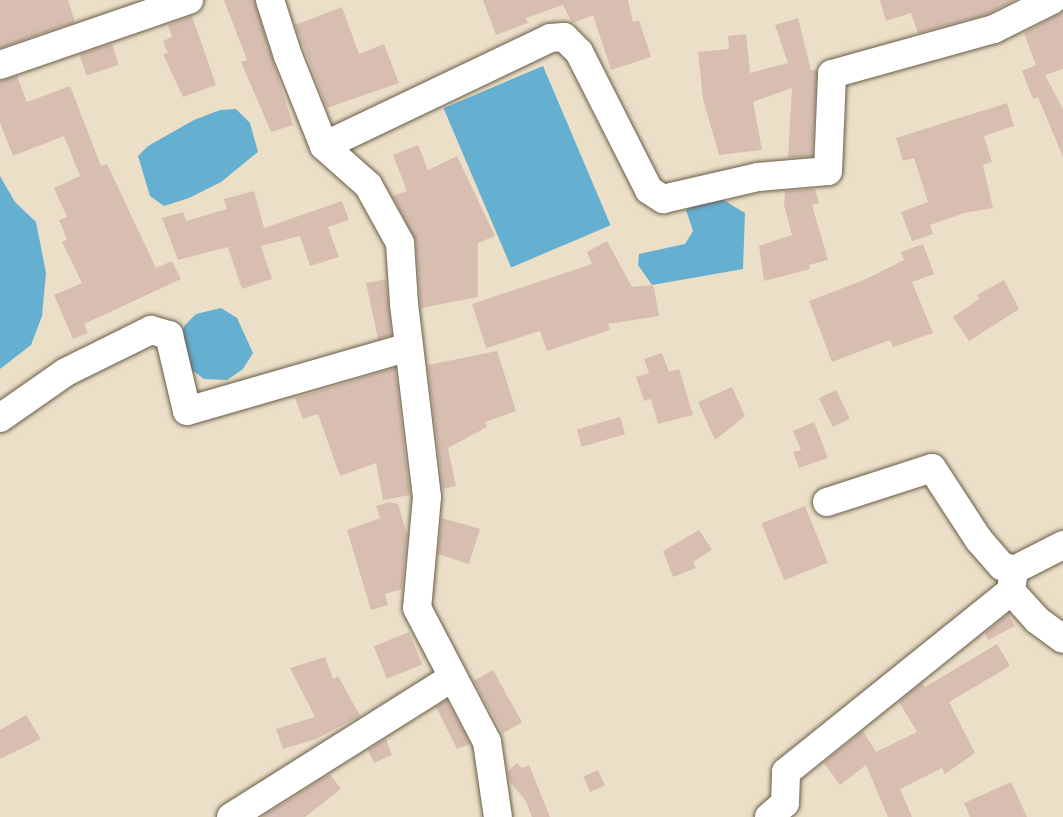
<!DOCTYPE html>
<style>
body{margin:0}
#map{position:relative;width:1063px;height:817px;overflow:hidden;background:#ecdfc8;font-family:"Fira Sans",sans-serif}
div>[style]{position:absolute}
.water>*{inset:0;background:#65afd1;transform-origin:0 0}
.building>*{inset:0;background:#d7beb1;transform-origin:0 0}
.roads{filter:drop-shadow(0 0 2px #685c48) drop-shadow(0 0 2px #685c48)}
.minor>*{height:28px;margin:-14px;padding:0 14px;transform-origin:14px;border-radius:14px;background:#fff}
span{translate:-50% -50%;white-space:nowrap;text-align:center;line-height:1.15;-webkit-text-stroke:5px #fff;paint-order:stroke}
</style>
<div id="map">
<div class="water">
<i style="left:543px;top:66px;width:173px;height:108px;rotate:67deg"></i>
<i style="clip-path:polygon(236px 109px,250px 123px,258px 152px,221px 182px,189px 198px,164px 206px,150px 196px,138px 156px,148px 146px,194px 120px,220px 110px)"></i>
<i style="clip-path:polygon(0 176px,15px 202px,36px 222px,46px 273px,42px 316px,31px 345px,0 369px)"></i>
<i style="clip-path:polygon(715px 195px,745px 213px,743px 269px,652px 285px,638px 265px,639px 254px,685px 244px,693px 231px,686px 210px)"></i>
<i style="clip-path:polygon(221px 308px,237px 318px,253px 353px,243px 369px,227px 380px,204px 379px,187px 366px,179px 337px,185px 325px,196px 314px)"></i>
</div>
<div class="building">
<i style="clip-path:polygon(0 0,68px 0,75px 22px,0 48px)"></i>
<i style="clip-path:polygon(224px 0,254px 0,293px 125px,271px 132px,241px 62px,247px 60px)"></i>
<i style="clip-path:polygon(483px 0,628px 0,633px 22px,639px 20px,651px 57px,611px 70px,593px 15px,572px 23px,563px 5px,526px 18px,528px 23px,496px 35px)"></i>
<i style="clip-path:polygon(880px 0,1015px 0,988px 14px,918px 33px,911px 13px,886px 21px)"></i>
<i style="clip-path:polygon(342px 7px,359px 54px,384px 44px,399px 83px,327px 108px,295px 25px)"></i>
<i style="clip-path:polygon(1063px 12px,1063px 69px,1045px 75px,1063px 109px,1063px 157px,1038px 97px,1033px 99px,1022px 71px,1036px 65px,1024px 33px)"></i>
<i style="clip-path:polygon(192px 16px,216px 85px,183px 97px,163px 54px,168px 53px,163px 41px,172px 37px,168px 25px)"></i>
<i style="clip-path:polygon(798px 18px,811px 70px,817px 70px,812px 156px,788px 158px,792px 88px,753px 102px,762px 150px,719px 155px,703px 99px,698px 52px,729px 49px,728px 36px,746px 34px,750px 73px,788px 63px,775px 25px)"></i>
<i style="left:112px;top:44px;width:22px;height:34px;rotate:72deg"></i>
<i style="clip-path:polygon(17px 76px,27px 102px,70px 86px,101px 166px,107px 164px,156px 268px,172px 261px,181px 279px,84px 324px,88px 333px,73px 339px,54px 295px,82px 283px,62px 242px,67px 239px,59px 220px,67px 217px,54px 188px,80px 176px,64px 136px,13px 156px,0 123px,0 81px)"></i>
<i style="clip-path:polygon(1007px 103px,1014px 126px,984px 136px,992px 162px,983px 165px,993px 208px,964px 213px,930px 225px,933px 234px,912px 241px,901px 212px,928px 202px,914px 158px,903px 161px,896px 138px)"></i>
<i style="clip-path:polygon(418px 145px,428px 170px,457px 156px,495px 236px,478px 243px,478px 297px,421px 308px,416px 241px,393px 196px,407px 191px,393px 155px)"></i>
<i style="clip-path:polygon(815px 189px,819px 203px,812px 205px,828px 260px,809px 265px,810px 269px,764px 281px,759px 246px,792px 235px,784px 205px,785px 191px)"></i>
<i style="clip-path:polygon(254px 191px,264px 228px,342px 201px,349px 220px,328px 227px,339px 257px,310px 266px,300px 236px,261px 246px,272px 279px,242px 289px,228px 247px,178px 260px,162px 218px,183px 212px,186px 221px,227px 209px,224px 199px)"></i>
<i style="clip-path:polygon(607px 241px,632px 287px,652px 285px,654px 288px,659px 316px,608px 324px,610px 330px,547px 351px,540px 331px,486px 348px,472px 304px,592px 264px,587px 252px)"></i>
<i style="clip-path:polygon(923px 244px,934px 274px,912px 282px,933px 333px,893px 347px,890px 340px,832px 362px,809px 301px,864px 280px,904px 260px,901px 252px)"></i>
<i style="clip-path:polygon(386px 279px,391px 335px,378px 339px,366px 283px)"></i>
<i style="clip-path:polygon(1004px 280px,1019px 309px,969px 341px,953px 317px,979px 299px,977px 295px)"></i>
<i style="clip-path:polygon(497px 351px,516px 411px,485px 422px,487px 427px,448px 448px,456px 486px,443px 489px,428px 365px)"></i>
<i style="clip-path:polygon(662px 353px,669px 372px,679px 369px,693px 415px,658px 424px,651px 399px,644px 401px,636px 377px,649px 373px,644px 359px)"></i>
<i style="clip-path:polygon(395px 368px,410px 495px,383px 500px,376px 463px,340px 476px,318px 414px,303px 419px,295px 398px)"></i>
<i style="clip-path:polygon(732px 387px,745px 416px,715px 440px,698px 402px)"></i>
<i style="left:836px;top:390px;width:32px;height:19px;rotate:64deg"></i>
<i style="left:620px;top:417px;width:18px;height:45px;rotate:74deg"></i>
<i style="clip-path:polygon(814px 422px,828px 458px,799px 468px,793px 452px,801px 450px,793px 431px)"></i>
<i style="clip-path:polygon(389px 502px,398px 504px,407px 534px,402px 589px,385px 594px,388px 605px,371px 610px,347px 530px,380px 518px,376px 506px)"></i>
<i style="left:805px;top:506px;width:61px;height:47px;rotate:68deg"></i>
<i style="clip-path:polygon(442px 518px,480px 529px,469px 564px,438px 554px)"></i>
<i style="clip-path:polygon(699px 530px,712px 550px,693px 562px,696px 568px,673px 577px,663px 551px)"></i>
<i style="clip-path:polygon(1008px 614px,1015px 626px,988px 640px,985px 633px)"></i>
<i style="left:409px;top:632px;width:35px;height:38px;rotate:68deg"></i>
<i style="clip-path:polygon(997px 644px,1010px 666px,949px 702px,975px 753px,945px 774px,942px 768px,900px 789px,912px 817px,888px 817px,866px 765px,840px 785px,824px 763px,863px 731px,876px 752px,917px 732px,899px 702px,922px 683px,925px 687px)"></i>
<i style="clip-path:polygon(325px 657px,333px 679px,338px 676px,360px 716px,316px 739px,283px 749px,276px 729px,315px 717px,290px 668px)"></i>
<i style="left:493px;top:670px;width:60px;height:22px;rotate:61deg"></i>
<i style="clip-path:polygon(445px 701px,447px 701px,470px 744px,457px 749px,436px 707px)"></i>
<i style="clip-path:polygon(26px 715px,41px 739px,0 759px,0 730px)"></i>
<i style="clip-path:polygon(386px 739px,392px 755px,374px 763px,368px 750px)"></i>
<i style="clip-path:polygon(517px 763px,522px 768px,529px 765px,550px 817px,532px 817px,526px 801px,510px 782px,508px 771px)"></i>
<i style="left:598px;top:770px;width:17px;height:16px;rotate:66deg"></i>
<i style="clip-path:polygon(330px 774px,341px 789px,305px 817px,262px 817px)"></i>
<i style="clip-path:polygon(1011px 782px,1027px 817px,970px 817px,964px 803px)"></i>
</div>
<div class="roads">
<div class="minor">
<i style="left:270px;top:0;width:59px;rotate:72.2deg"></i>
<i style="left:288px;top:56px;width:97px;rotate:68.2deg"></i>
<i style="left:324px;top:146px;width:59px;rotate:41.6deg"></i>
<i style="left:368px;top:185px;width:66px;rotate:61.1deg"></i>
<i style="left:400px;top:243px;width:61px;rotate:86.2deg"></i>
<i style="left:404px;top:304px;width:194px;rotate:83.2deg"></i>
<i style="left:427px;top:497px;width:111px;rotate:95.1deg"></i>
<i style="left:417px;top:608px;width:151px;rotate:62.4deg"></i>
<i style="left:487px;top:742px;width:76px;rotate:81.7deg"></i>
<i style="left:0;top:65px;width:200px;rotate:-19deg"></i>
<i style="left:324px;top:146px;width:250px;rotate:-25.5deg"></i>
<i style="left:550px;top:38px;width:14px;rotate:-4deg"></i>
<i style="left:564px;top:37px;width:21px;rotate:45deg"></i>
<i style="left:579px;top:52px;width:155px;rotate:63.1deg"></i>
<i style="left:649px;top:190px;width:17px;rotate:33deg"></i>
<i style="left:663px;top:199px;width:98px;rotate:-13deg"></i>
<i style="left:758px;top:177px;width:70px;rotate:-4.9deg"></i>
<i style="left:828px;top:171px;width:97px;rotate:-87.6deg"></i>
<i style="left:832px;top:74px;width:168px;rotate:-15.5deg"></i>
<i style="left:994px;top:29px;width:65px;rotate:-26.6deg"></i>
<i style="left:0;top:418px;width:80px;rotate:-34.9deg"></i>
<i style="left:66px;top:372px;width:95px;rotate:-26.3deg"></i>
<i style="left:151px;top:330px;width:19px;rotate:16deg"></i>
<i style="left:169px;top:335px;width:78px;rotate:76.7deg"></i>
<i style="left:187px;top:411px;width:231px;rotate:-16.1deg"></i>
<i style="left:827px;top:502px;width:110px;rotate:-17.9deg"></i>
<i style="left:932px;top:468px;width:86px;rotate:56.9deg"></i>
<i style="left:979px;top:540px;width:35px;rotate:49deg"></i>
<i style="left:1002px;top:566px;width:13px;rotate:18deg"></i>
<i style="left:1011px;top:591px;width:39px;rotate:48deg"></i>
<i style="left:1037px;top:620px;width:32px;rotate:36deg"></i>
<i style="left:231px;top:817px;width:262px;rotate:-32.2deg"></i>
<i style="left:769px;top:817px;width:21px;rotate:-41deg"></i>
<i style="left:785px;top:803px;width:31px;rotate:-88deg"></i>
<i style="left:786px;top:772px;width:289px;rotate:-38.8deg"></i>
<i style="left:1011px;top:591px;width:21px;rotate:-82deg"></i>
<i style="left:1014px;top:570px;width:55px;rotate:-27deg"></i>
</div>
</div>
</div>
